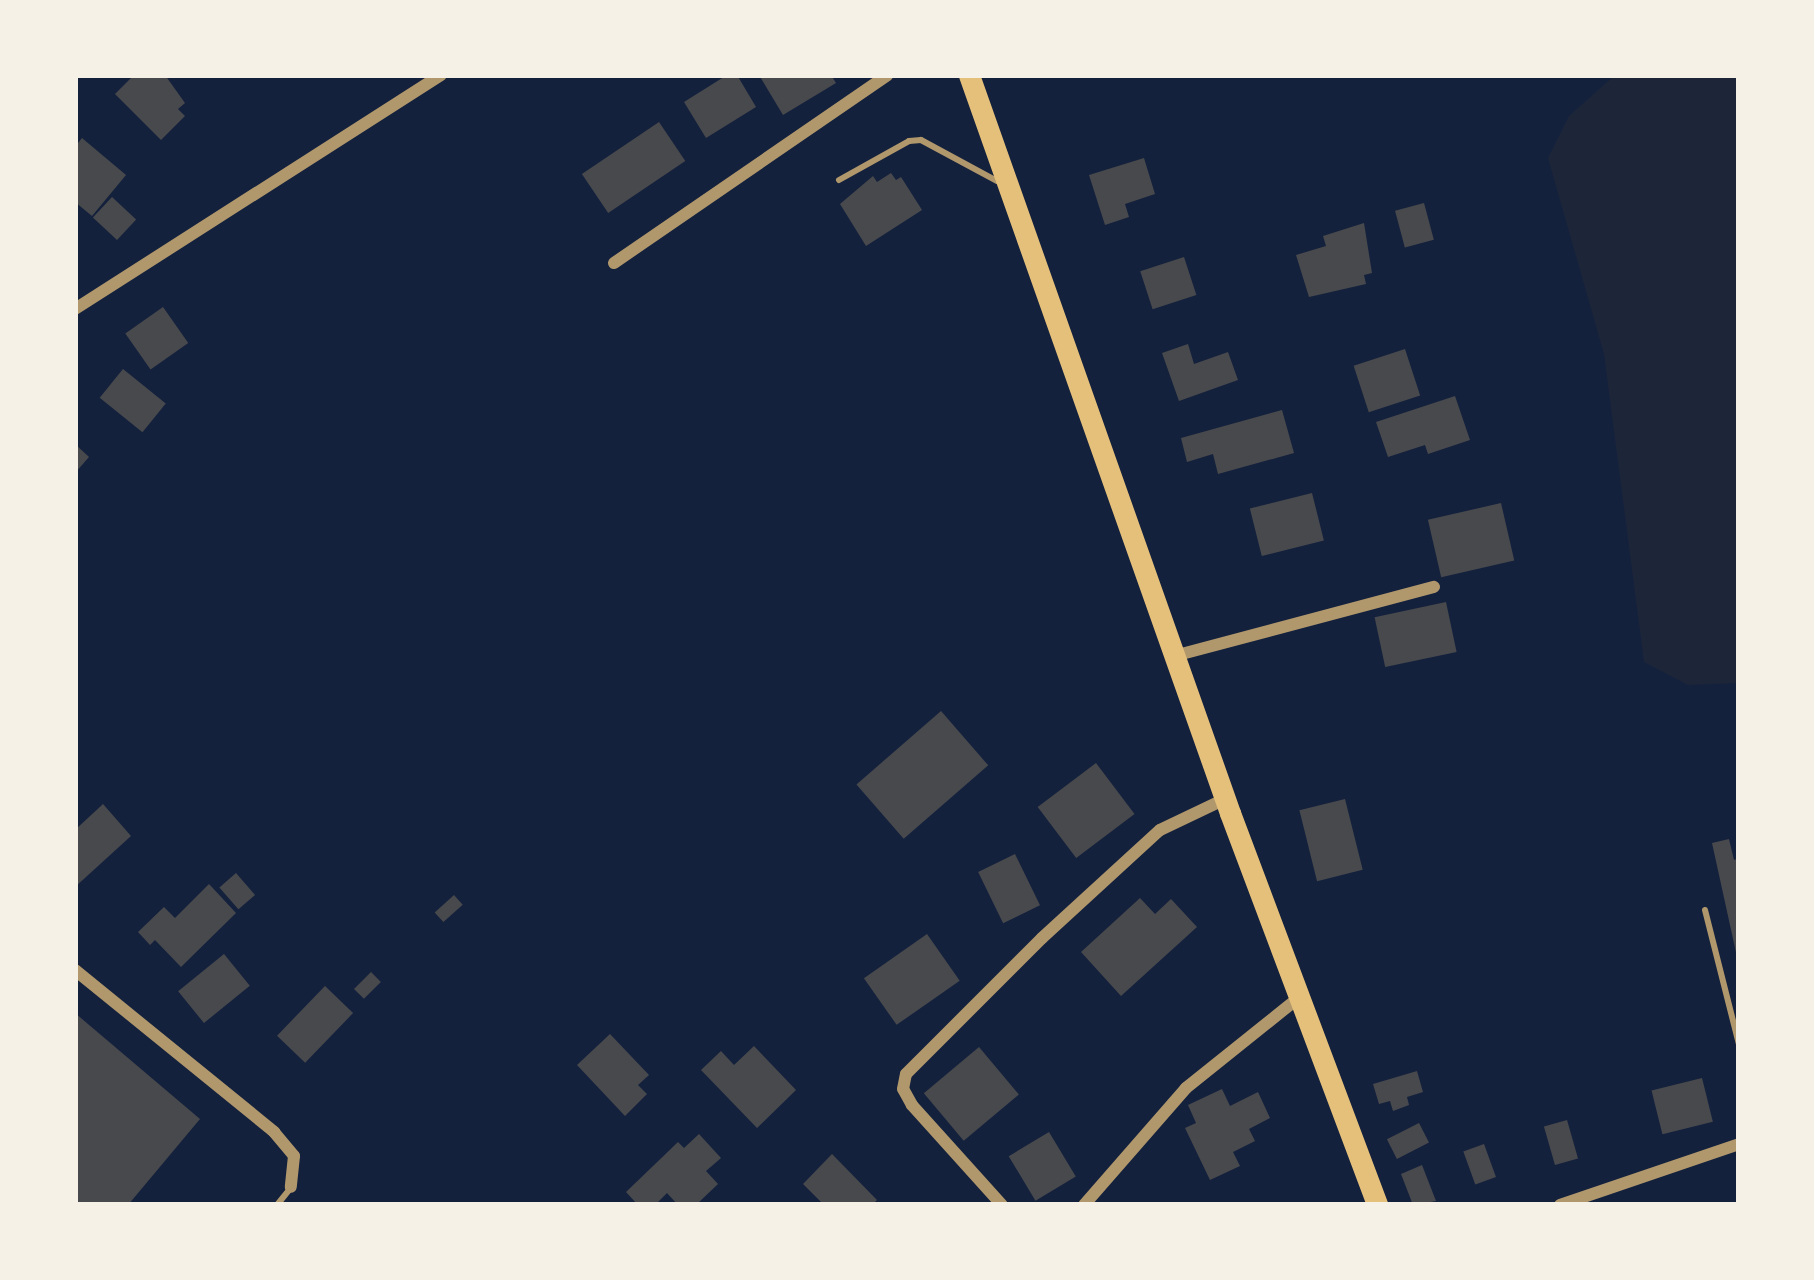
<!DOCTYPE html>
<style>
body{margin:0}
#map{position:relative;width:1814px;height:1280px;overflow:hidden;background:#14213d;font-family:"Nunito Sans",sans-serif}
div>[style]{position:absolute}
.green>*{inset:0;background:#1d2539}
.building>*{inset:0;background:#48494c;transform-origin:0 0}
.service>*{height:6px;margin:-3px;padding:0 3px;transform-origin:3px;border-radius:3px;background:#b1986c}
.minor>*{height:12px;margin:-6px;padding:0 6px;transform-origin:6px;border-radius:6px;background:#b1986c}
.primary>*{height:21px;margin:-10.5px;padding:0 10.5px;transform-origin:10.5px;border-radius:10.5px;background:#e5c07b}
span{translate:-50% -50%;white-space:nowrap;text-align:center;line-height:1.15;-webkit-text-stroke:9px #f6f1e7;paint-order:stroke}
.frame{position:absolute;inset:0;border:78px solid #f6f1e7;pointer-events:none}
</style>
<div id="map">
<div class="green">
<i style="clip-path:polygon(1615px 75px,1739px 75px,1739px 683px,1688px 685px,1644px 662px,1604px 354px,1548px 158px,1569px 116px)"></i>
</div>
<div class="building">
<i style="clip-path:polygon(134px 75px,165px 75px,185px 103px,178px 109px,185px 116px,161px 140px,115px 94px)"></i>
<i style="clip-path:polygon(727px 75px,737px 75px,756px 107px,706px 138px,684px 102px)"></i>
<i style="clip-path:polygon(759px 75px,831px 75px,836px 83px,783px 115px)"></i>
<i style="left:659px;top:122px;width:47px;height:93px;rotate:56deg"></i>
<i style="clip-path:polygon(82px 138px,126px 175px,92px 216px,75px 202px,75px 147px)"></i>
<i style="clip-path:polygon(1144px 158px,1155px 194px,1125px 204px,1129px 217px,1105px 225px,1089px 175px)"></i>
<i style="clip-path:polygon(891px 173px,896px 180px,901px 177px,922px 210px,866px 246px,840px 204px,873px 176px,877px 182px)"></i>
<i style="left:112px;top:197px;width:33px;height:28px;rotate:43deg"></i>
<i style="left:1424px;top:203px;width:38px;height:30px;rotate:75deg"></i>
<i style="clip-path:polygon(1364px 223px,1372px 273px,1364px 275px,1366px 284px,1309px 297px,1296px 255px,1326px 246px,1323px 236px)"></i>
<i style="left:1184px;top:257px;width:40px;height:46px;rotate:72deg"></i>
<i style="left:163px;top:307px;width:44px;height:46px;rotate:55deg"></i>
<i style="clip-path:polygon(1188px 344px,1194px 364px,1228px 352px,1238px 380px,1179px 401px,1162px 353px)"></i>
<i style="left:1405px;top:349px;width:49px;height:54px;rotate:72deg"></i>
<i style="left:123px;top:369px;width:55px;height:37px;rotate:39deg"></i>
<i style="clip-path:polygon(1455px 396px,1470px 440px,1428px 454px,1425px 445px,1388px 457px,1376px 422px)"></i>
<i style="clip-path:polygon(1282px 410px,1294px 453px,1218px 474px,1213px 454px,1187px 462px,1181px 438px)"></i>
<i style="clip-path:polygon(75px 444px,89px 457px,75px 473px)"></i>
<i style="left:1312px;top:493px;width:49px;height:64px;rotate:76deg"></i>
<i style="left:1501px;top:503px;width:59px;height:75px;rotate:77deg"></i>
<i style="left:1446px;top:602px;width:51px;height:73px;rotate:78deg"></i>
<i style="left:941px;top:711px;width:72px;height:112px;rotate:49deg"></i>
<i style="left:1096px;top:763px;width:64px;height:73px;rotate:53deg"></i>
<i style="left:1345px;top:799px;width:73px;height:47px;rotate:76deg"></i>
<i style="clip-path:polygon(103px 804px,131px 836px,75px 887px,75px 830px)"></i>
<i style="clip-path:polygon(1729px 839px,1734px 860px,1739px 858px,1737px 957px,1712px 843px)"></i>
<i style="left:1015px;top:854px;width:57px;height:41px;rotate:64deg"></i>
<i style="left:236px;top:873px;width:29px;height:22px;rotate:49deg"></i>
<i style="clip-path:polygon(209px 884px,236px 913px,181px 967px,155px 940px,150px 945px,138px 932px,164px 907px,175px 918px)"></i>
<i style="left:454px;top:895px;width:13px;height:26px;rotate:48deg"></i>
<i style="clip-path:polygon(1140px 898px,1155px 914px,1171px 899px,1197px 927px,1121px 996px,1081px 952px)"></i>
<i style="left:927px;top:934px;width:57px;height:77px;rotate:55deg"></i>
<i style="left:224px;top:954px;width:41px;height:59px;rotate:51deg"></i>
<i style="left:371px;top:972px;width:14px;height:24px;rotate:45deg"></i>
<i style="left:325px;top:986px;width:39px;height:69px;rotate:44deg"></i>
<i style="clip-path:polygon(75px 1013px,200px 1119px,128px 1205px,75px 1205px)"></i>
<i style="clip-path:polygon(610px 1034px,649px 1075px,638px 1085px,647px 1094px,625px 1116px,577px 1065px)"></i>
<i style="clip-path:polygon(754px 1046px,796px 1090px,757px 1128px,701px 1070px,721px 1051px,734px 1065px)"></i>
<i style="left:979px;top:1047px;width:62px;height:72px;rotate:50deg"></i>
<i style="clip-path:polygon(1417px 1071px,1423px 1092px,1407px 1097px,1409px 1105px,1393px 1111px,1390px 1101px,1379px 1104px,1373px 1084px)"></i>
<i style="left:1702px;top:1078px;width:45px;height:52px;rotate:76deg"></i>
<i style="clip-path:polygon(1222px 1089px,1230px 1106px,1258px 1092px,1270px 1118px,1249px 1129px,1255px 1141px,1233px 1152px,1240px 1166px,1210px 1180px,1185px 1128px,1196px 1123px,1188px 1105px)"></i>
<i style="left:1567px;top:1120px;width:40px;height:24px;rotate:74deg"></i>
<i style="left:1419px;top:1123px;width:22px;height:36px;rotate:63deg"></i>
<i style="left:1049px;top:1132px;width:52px;height:47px;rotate:59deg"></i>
<i style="clip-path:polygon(699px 1134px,721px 1158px,706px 1171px,718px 1184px,696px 1205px,678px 1205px,667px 1193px,655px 1205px,638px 1205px,626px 1192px,678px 1142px,684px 1148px)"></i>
<i style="left:1484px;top:1144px;width:35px;height:22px;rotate:70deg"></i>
<i style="clip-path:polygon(832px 1154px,877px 1200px,872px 1205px,824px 1205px,803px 1184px)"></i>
<i style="clip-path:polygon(1422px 1165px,1436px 1201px,1413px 1205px,1401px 1174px)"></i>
</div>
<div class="service">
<i style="left:839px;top:180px;width:80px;rotate:-29.1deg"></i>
<i style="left:909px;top:141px;width:12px;rotate:-5deg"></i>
<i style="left:921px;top:140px;width:86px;rotate:28.3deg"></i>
<i style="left:1705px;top:910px;width:138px;rotate:75.8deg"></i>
<i style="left:277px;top:1205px;width:19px;rotate:-51deg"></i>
</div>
<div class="minor">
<i style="left:614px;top:263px;width:332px;rotate:-34.5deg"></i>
<i style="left:75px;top:309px;width:434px;rotate:-32.6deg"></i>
<i style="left:1174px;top:656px;width:269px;rotate:-14.9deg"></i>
<i style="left:75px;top:970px;width:257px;rotate:39.1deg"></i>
<i style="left:274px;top:1132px;width:31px;rotate:50deg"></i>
<i style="left:294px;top:1156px;width:31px;rotate:96deg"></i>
<i style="left:1002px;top:1205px;width:135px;rotate:-132deg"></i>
<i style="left:912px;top:1105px;width:18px;rotate:-119deg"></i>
<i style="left:903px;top:1089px;width:15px;rotate:-79deg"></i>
<i style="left:906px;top:1074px;width:192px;rotate:-45deg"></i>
<i style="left:1042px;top:938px;width:160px;rotate:-42.5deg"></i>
<i style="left:1160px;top:830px;width:72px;rotate:-25.5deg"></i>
<i style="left:1084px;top:1205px;width:155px;rotate:-48.9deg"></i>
<i style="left:1186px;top:1088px;width:142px;rotate:-38.7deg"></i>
<i style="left:1560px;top:1205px;width:189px;rotate:-18.8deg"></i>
</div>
<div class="primary">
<i style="left:969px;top:75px;width:783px;rotate:70.52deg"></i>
<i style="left:1230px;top:813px;width:419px;rotate:69.4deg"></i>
</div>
<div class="frame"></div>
</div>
